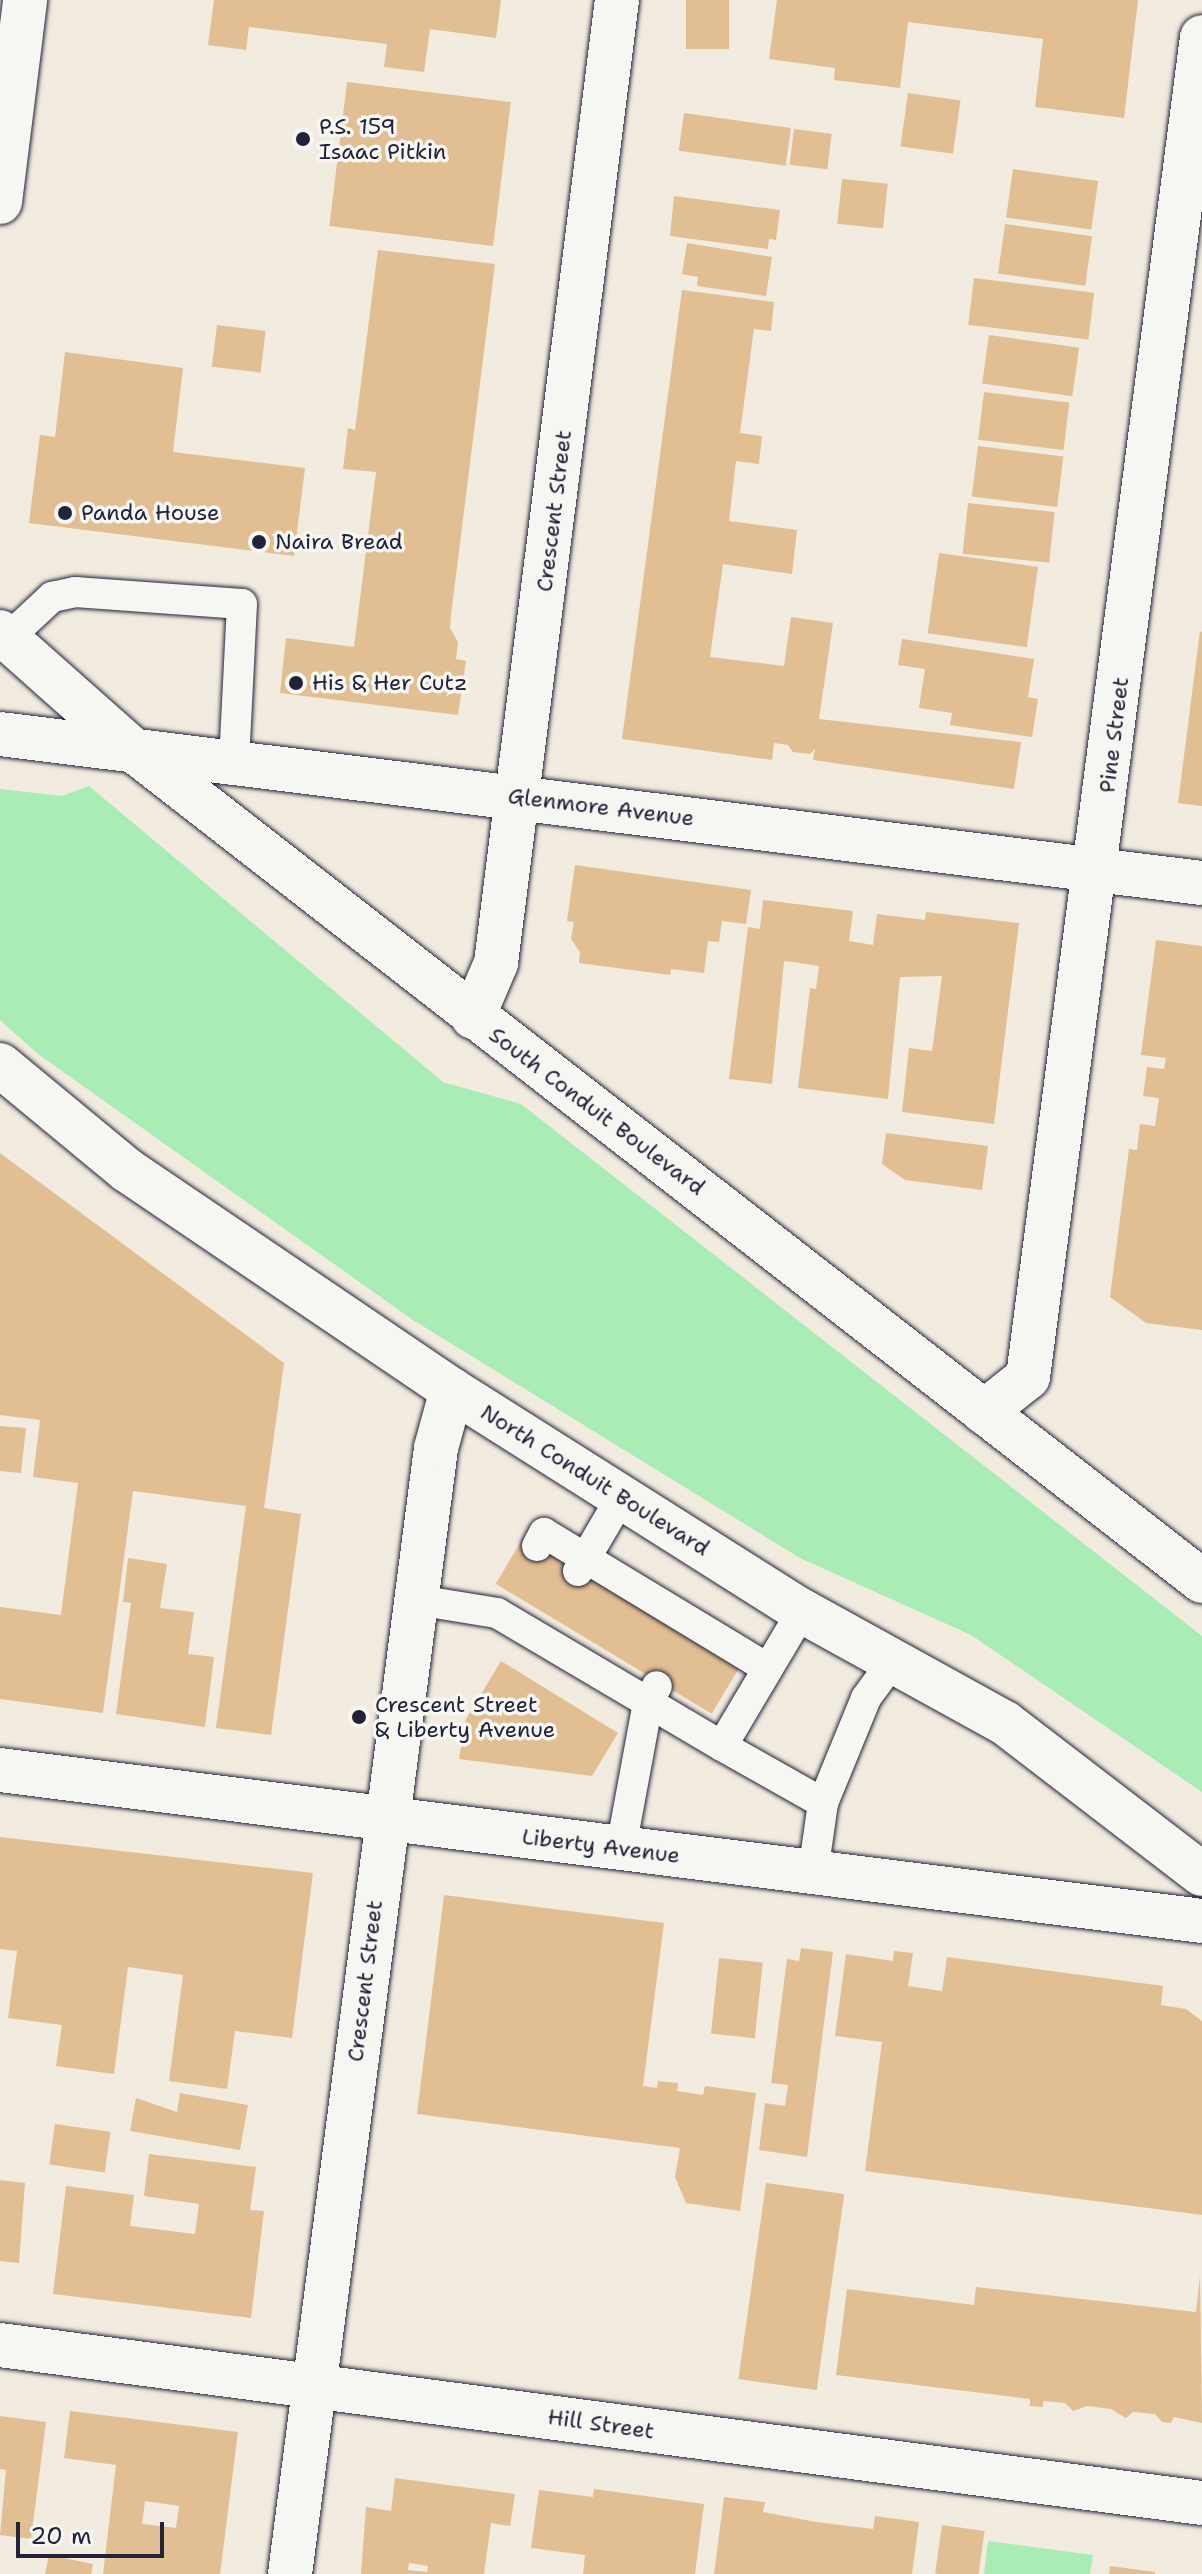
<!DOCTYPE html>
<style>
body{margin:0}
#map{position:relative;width:1202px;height:2574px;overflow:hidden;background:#f2ebdf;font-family:"Shantell Sans",sans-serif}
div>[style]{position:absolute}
.green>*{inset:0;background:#a9ecb6}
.building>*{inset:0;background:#e2be93;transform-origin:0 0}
.roads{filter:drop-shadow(0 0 2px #22223b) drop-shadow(0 0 2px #22223b)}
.service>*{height:30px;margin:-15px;padding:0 15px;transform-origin:15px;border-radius:15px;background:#f6f6f2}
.minor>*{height:44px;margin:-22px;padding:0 22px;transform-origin:22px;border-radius:22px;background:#f6f6f2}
.tertiary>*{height:44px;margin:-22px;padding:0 22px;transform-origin:22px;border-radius:22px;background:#f6f6f2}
.primary>*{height:44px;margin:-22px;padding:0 22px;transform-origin:22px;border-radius:22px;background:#f6f6f2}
.dots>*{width:22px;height:22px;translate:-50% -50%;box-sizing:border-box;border:4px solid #f6f6f2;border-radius:50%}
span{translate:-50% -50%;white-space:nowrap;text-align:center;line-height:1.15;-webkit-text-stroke:7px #f6f6f2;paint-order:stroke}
.poi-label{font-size:22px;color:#22223b}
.left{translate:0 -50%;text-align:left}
.street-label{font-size:22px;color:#22223b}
.scale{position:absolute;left:16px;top:2522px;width:148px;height:36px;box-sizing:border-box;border:4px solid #22223b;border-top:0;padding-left:10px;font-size:24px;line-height:28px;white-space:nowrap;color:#22223b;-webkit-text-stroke:6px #f6f6f2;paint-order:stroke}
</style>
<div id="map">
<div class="green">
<i style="clip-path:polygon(89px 786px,443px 1082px,521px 1104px,1202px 1636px,1202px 1792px,971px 1635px,800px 1558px,413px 1320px,38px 1054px,0 1020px,0 789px,62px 796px)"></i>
<i style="clip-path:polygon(988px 2541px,1093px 2555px,1090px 2574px,984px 2574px)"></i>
</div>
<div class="building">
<i style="clip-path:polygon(214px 0,501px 0,496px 38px,430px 29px,424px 72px,384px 67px,387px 44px,249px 27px,246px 50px,208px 45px)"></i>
<i style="left:686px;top:0;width:43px;height:49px"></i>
<i style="clip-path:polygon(777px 0,1138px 0,1124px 118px,1035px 107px,1043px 39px,908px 22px,900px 88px,834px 80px,835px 68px,769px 59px)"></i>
<i style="left:347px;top:82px;width:165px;height:145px;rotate:7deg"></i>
<i style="left:908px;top:93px;width:53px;height:54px;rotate:8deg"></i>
<i style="left:684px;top:113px;width:108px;height:38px;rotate:8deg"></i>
<i style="left:794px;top:129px;width:38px;height:36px;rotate:7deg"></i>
<i style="left:1013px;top:169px;width:86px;height:49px;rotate:8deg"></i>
<i style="left:842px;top:179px;width:46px;height:45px;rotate:6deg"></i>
<i style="clip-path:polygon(674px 196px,780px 210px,776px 240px,769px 239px,768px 249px,670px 236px)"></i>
<i style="left:1005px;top:224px;width:88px;height:50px;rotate:8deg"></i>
<i style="clip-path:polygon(687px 243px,772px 257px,766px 296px,697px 286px,698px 277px,682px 274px)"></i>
<i style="clip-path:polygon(378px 250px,495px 264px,451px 615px,450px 628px,458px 642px,456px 659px,466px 661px,458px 715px,280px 693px,286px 638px,354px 647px,376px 472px,343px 469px,348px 428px,355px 430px)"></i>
<i style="left:974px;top:278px;width:121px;height:47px;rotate:7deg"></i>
<i style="clip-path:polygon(682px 290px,774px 302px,771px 331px,754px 329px,740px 433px,762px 436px,759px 464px,736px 461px,729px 521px,797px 530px,792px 574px,723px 564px,710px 657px,784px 666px,791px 617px,833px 623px,819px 719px,1021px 742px,1014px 789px,813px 760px,815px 749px,810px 754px,793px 752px,788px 745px,774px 743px,772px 760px,622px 739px)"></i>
<i style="left:217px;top:325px;width:49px;height:42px;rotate:7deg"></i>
<i style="left:989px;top:335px;width:91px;height:49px;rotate:8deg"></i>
<i style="clip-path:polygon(65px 352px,183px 368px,173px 452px,305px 468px,294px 556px,29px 523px,40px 435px,55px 437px)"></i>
<i style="left:984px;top:392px;width:86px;height:48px;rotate:7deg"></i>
<i style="left:978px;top:446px;width:86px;height:51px;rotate:7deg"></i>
<i style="left:968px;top:503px;width:87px;height:51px;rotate:6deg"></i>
<i style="left:939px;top:553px;width:100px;height:81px;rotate:8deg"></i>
<i style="clip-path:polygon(1200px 631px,1202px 632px,1202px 806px,1178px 803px)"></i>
<i style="clip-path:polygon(902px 639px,1034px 659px,1028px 697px,1038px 699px,1032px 737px,950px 725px,952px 713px,919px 708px,925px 669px,898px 665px)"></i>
<i style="clip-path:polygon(575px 865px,751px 890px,746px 924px,722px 921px,719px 942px,708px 941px,704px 973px,671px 969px,670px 975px,579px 963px,580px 952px,571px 939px,574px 922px,567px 921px)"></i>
<i style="clip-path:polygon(763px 900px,853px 911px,849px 941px,873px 945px,877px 914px,925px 920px,926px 912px,1019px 923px,994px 1124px,902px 1112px,909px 1048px,932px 1051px,942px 976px,900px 977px,888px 1099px,798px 1088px,810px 988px,816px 989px,819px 966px,800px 963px,784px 961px,772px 1084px,729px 1079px,748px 927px,760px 929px)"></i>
<i style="clip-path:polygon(1156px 940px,1202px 946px,1202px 1330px,1146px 1323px,1110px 1297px,1129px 1149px,1137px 1150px,1140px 1124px,1155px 1126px,1159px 1098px,1143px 1096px,1147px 1067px,1164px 1069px,1166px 1058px,1141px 1055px)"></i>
<i style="clip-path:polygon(886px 1133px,988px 1146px,982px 1190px,905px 1180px,882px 1164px)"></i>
<i style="clip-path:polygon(0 1153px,284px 1363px,264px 1508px,301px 1514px,271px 1735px,216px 1728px,246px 1506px,133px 1491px,103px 1713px,0 1699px,0 1607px,61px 1615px,78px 1483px,33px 1477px,40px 1420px,0 1415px)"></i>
<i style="clip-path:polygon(0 1426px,26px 1428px,21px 1473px,0 1471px)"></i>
<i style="left:525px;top:1535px;width:252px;height:57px;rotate:31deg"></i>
<i style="clip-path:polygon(128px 1558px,167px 1564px,160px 1608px,194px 1612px,188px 1654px,214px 1657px,205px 1727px,116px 1714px,131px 1603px,123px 1602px)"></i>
<i style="clip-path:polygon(501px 1661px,618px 1733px,592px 1776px,459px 1759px,466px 1719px)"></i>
<i style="clip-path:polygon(0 1837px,313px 1873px,292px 2038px,235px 2031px,227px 2089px,169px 2081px,183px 1975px,128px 1967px,114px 2074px,56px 2066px,62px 2025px,8px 2018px,17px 1951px,0 1949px)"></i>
<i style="clip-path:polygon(444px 1895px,664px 1923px,643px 2086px,657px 2088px,658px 2081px,678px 2083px,677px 2091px,703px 2095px,705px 2086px,756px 2093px,740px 2211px,686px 2203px,675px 2177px,680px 2148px,417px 2114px)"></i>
<i style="clip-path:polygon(801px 1948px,833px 1952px,807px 2157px,759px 2150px,765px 2103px,785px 2106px,788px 2085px,771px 2083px,787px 1959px,799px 1961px)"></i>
<i style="clip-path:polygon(894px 1951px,913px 1953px,908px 1986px,942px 1991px,947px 1957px,1163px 1986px,1161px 2005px,1186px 2009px,1202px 2021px,1202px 2215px,865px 2171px,882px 2042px,835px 2036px,846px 1954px,893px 1961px)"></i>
<i style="left:719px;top:1958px;width:44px;height:76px;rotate:6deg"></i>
<i style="clip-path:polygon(180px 2093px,248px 2105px,240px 2150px,130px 2131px,136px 2098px,177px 2112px)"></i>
<i style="left:55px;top:2124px;width:56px;height:41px;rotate:8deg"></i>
<i style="clip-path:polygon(149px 2154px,256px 2167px,250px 2210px,264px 2211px,251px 2318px,53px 2294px,66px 2186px,134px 2195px,130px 2226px,195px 2234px,199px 2204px,144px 2196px)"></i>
<i style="clip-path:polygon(0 2180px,25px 2183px,19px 2263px,0 2261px)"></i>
<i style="left:766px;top:2183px;width:79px;height:198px;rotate:8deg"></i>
<i style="clip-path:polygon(1200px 2276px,1202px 2423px,1174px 2417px,1171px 2423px,1162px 2422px,1155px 2414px,1133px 2412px,1126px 2418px,1111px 2409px,1087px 2406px,1073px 2411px,1065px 2403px,1043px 2401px,1043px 2407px,1030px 2406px,1030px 2399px,836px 2375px,847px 2289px,974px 2305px,976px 2287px,1196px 2312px)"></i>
<i style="clip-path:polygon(evenodd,70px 2411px,238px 2432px,220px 2574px,103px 2574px,116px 2465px,64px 2458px,70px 2411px,145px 2501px,179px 2506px,176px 2528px,142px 2524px,145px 2501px)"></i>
<i style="clip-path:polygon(0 2416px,46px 2422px,31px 2539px,0 2535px,6px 2470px,0 2469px)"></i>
<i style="clip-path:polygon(evenodd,395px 2478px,515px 2494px,510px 2526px,491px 2523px,484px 2574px,361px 2574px,366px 2507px,391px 2511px,395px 2478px,409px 2563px,428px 2566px,427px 2572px,408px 2570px,409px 2563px)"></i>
<i style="clip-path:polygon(594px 2489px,704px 2504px,695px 2574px,583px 2574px,585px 2555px,531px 2548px,539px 2490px,593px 2497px)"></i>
<i style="clip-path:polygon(724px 2497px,765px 2502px,763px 2512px,816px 2522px,873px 2529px,875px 2516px,919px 2522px,912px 2574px,714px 2574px)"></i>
<i style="left:942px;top:2525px;width:43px;height:49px;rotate:8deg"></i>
<i style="clip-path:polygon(49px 2555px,93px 2564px,91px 2574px,45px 2574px)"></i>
<i style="clip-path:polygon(1110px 2566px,1155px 2572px,1155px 2574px,1109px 2574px)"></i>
</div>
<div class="roads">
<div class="service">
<i style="left:7px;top:639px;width:62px;rotate:-43deg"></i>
<i style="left:52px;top:597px;width:24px;rotate:-12deg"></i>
<i style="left:75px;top:592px;width:167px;rotate:4.1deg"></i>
<i style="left:242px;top:604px;width:158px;rotate:92.9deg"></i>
<i style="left:537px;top:1546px;width:15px;rotate:-62deg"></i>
<i style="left:544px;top:1533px;width:261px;rotate:31.2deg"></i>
<i style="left:578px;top:1571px;width:87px;rotate:-59.6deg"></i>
<i style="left:417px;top:1600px;width:81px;rotate:9.2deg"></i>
<i style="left:497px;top:1613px;width:261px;rotate:30.6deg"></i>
<i style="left:722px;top:1746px;width:157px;rotate:-59.3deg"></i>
<i style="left:722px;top:1746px;width:116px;rotate:29.4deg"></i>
<i style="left:823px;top:1803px;width:70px;rotate:98.2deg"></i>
<i style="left:823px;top:1803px;width:113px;rotate:-67.7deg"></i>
<i style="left:866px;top:1698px;width:46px;rotate:-53.9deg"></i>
<i style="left:621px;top:1848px;width:148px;rotate:-79.5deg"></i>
<i style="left:648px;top:1702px;width:18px;rotate:-61deg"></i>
</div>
<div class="minor">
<i style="left:0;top:202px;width:204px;rotate:-82.9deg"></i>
<i style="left:0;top:734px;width:1211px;rotate:7.07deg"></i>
<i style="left:473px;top:1017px;width:59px;rotate:-66.9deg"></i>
<i style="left:496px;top:963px;width:971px;rotate:-82.84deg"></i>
<i style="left:984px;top:1412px;width:56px;rotate:-38.5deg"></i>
<i style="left:1028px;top:1377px;width:1351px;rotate:-82.6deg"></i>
<i style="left:0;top:2345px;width:1212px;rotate:7.49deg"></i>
<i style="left:290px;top:2574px;width:1135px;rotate:-82.61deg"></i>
<i style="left:436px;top:1448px;width:60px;rotate:-74.6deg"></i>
</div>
<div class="tertiary">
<i style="left:0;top:1770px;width:1211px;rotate:7.16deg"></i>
</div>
<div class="primary">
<i style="left:0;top:632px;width:178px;rotate:41.6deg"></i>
<i style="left:133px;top:750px;width:1354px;rotate:37.86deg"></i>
<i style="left:0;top:1065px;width:165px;rotate:39.6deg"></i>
<i style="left:127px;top:1170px;width:392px;rotate:34.1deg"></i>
<i style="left:452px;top:1390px;width:414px;rotate:32.3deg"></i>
<i style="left:802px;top:1611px;width:232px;rotate:28.9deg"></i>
<i style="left:1005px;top:1723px;width:248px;rotate:37.5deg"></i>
</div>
</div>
<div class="dots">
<i style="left:303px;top:139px;background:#22223b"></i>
<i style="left:65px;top:513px;background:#22223b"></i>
<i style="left:259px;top:542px;background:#22223b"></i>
<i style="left:296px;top:683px;background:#22223b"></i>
<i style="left:359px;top:1717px;background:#22223b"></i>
</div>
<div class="poi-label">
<span class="left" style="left:319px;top:139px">P.S. 159<br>Isaac Pitkin</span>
<span class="left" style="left:81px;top:513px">Panda House</span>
<span class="left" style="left:275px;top:542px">Naira Bread</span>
<span class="left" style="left:312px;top:683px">His &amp; Her Cutz</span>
<span class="left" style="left:375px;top:1717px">Crescent Street<br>&amp; Liberty Avenue</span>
</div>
<div class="street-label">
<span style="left:554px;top:511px;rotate:-83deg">Crescent Street</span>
<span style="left:1114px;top:735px;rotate:-83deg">Pine Street</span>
<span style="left:601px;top:807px;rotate:7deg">Glenmore Avenue</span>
<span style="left:597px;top:1111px;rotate:37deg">South Conduit Boulevard</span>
<span style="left:595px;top:1480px;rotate:32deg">North Conduit Boulevard</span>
<span style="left:601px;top:1846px;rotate:7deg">Liberty Avenue</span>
<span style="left:365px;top:1981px;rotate:-83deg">Crescent Street</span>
<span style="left:601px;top:2424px;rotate:8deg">Hill Street</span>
</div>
<div class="scale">20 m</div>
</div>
